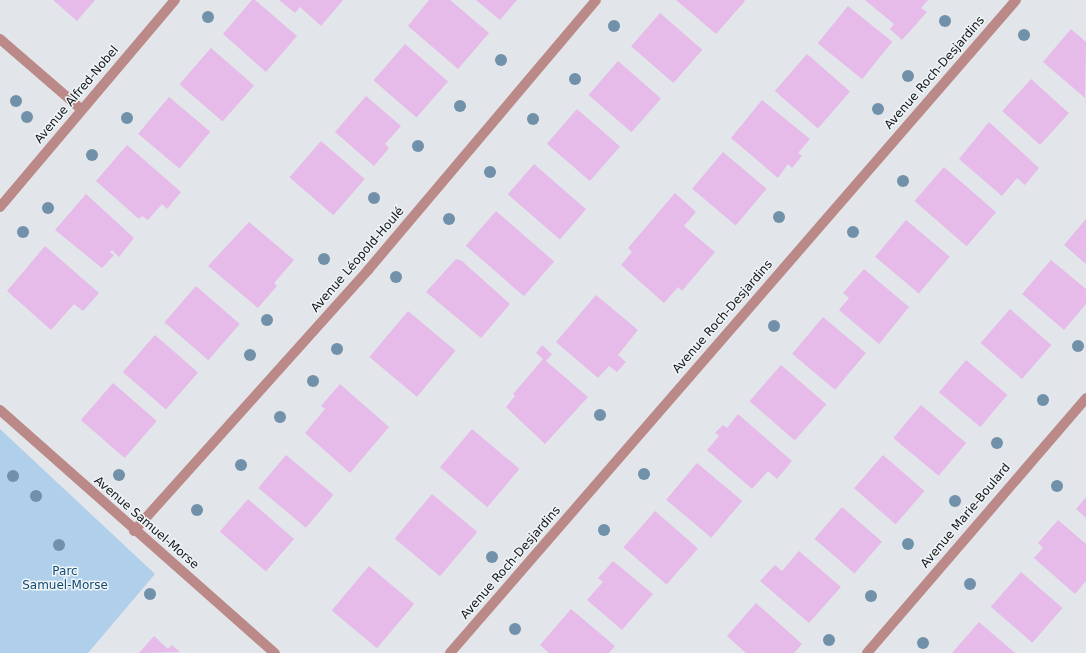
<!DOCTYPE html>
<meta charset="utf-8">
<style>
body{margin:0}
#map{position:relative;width:1086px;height:653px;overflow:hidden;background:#e2e6ea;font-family:"DejaVu Sans",sans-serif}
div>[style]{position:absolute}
.green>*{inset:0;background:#b0cfea}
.building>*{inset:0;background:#e6bae9;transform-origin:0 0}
.street>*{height:10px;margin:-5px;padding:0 5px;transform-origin:5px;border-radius:5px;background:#bb8987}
.trees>*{width:12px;height:12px;margin:-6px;border-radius:50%;background:#7091a9}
span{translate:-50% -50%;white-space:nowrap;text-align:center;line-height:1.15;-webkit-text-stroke:3px #eff4f7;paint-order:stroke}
.street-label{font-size:12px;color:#151718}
.park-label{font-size:12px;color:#134c73}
</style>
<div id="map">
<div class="green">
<i style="clip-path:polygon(0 429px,155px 574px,88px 653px,0 653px)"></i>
</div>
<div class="building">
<i style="clip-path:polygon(53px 0,95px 0,77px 21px)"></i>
<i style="clip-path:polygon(252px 0,255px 0,297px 36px,266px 72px,223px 34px)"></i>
<i style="clip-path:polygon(279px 0,343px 0,321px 26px,300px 7px,295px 13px)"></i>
<i style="clip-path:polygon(429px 0,450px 0,489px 33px,458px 69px,408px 26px)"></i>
<i style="clip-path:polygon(476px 0,517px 0,500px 20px)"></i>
<i style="clip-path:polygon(676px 0,744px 0,745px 1px,716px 34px)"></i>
<i style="clip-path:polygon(865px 0,928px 0,921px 8px,927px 12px,902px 40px,890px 29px,894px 24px)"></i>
<i style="left:848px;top:6px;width:57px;height:48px;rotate:39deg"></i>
<i style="left:660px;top:13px;width:56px;height:44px;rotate:41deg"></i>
<i style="clip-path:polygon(1071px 29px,1086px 42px,1085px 98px,1043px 62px)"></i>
<i style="left:405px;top:44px;width:57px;height:48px;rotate:41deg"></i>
<i style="left:211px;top:48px;width:57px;height:48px;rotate:41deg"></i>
<i style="left:807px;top:54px;width:57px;height:49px;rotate:41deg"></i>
<i style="left:618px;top:61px;width:57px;height:45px;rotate:41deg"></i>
<i style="left:1031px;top:79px;width:51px;height:43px;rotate:42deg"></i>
<i style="clip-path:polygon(366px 96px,401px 126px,385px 144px,389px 148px,374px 166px,335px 132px)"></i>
<i style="left:169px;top:97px;width:54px;height:48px;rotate:40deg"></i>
<i style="clip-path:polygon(762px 100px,810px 139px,798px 153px,802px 156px,792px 168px,788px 164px,778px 178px,731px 138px)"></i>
<i style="left:577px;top:109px;width:57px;height:46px;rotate:41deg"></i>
<i style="clip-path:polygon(989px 122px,1039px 168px,1025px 185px,1017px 178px,1002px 196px,959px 159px)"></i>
<i style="left:321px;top:141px;width:58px;height:48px;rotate:41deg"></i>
<i style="clip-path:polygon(127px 145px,181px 192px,167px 209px,162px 204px,148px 220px,142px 216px,139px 219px,96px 181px)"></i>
<i style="left:723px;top:152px;width:57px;height:48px;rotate:40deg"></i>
<i style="left:534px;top:164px;width:69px;height:40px;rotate:41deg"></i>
<i style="left:944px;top:167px;width:69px;height:45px;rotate:41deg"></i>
<i style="clip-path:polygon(675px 193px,696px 212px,684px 226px,715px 252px,682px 291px,678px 287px,664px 303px,621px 265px,632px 252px,628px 248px)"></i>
<i style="clip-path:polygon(86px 194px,134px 238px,119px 257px,112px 250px,110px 252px,114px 255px,102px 268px,55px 230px)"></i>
<i style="left:496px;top:211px;width:77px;height:46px;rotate:41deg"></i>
<i style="clip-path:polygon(1086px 219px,1086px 264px,1064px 245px)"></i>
<i style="left:906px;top:220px;width:57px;height:48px;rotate:40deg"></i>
<i style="clip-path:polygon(249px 222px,294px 260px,274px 283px,277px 286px,258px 308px,208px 266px)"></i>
<i style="clip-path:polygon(45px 246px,99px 293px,83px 311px,74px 304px,51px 330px,7px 291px)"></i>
<i style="clip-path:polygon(456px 259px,462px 261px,510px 304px,481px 338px,426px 292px)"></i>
<i style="clip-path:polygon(1051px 260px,1086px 289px,1086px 304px,1064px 330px,1022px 294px)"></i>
<i style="clip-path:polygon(864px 269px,909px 307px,879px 344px,839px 310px,849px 298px,843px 293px)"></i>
<i style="left:196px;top:286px;width:58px;height:48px;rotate:41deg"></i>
<i style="clip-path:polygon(596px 295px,638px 330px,618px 355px,626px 362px,617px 372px,609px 366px,598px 378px,556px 342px)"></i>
<i style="left:1010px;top:309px;width:55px;height:45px;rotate:41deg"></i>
<i style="left:408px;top:311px;width:62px;height:60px;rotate:40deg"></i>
<i style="left:823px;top:317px;width:56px;height:48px;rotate:40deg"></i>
<i style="left:155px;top:335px;width:57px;height:49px;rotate:41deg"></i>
<i style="clip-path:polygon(542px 345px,552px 354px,546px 361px,588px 397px,545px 444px,506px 407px,515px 396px,513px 394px,543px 359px,536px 353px)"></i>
<i style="left:966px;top:360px;width:54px;height:42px;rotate:40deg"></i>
<i style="left:781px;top:365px;width:60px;height:48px;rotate:41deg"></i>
<i style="left:113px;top:383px;width:58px;height:49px;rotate:41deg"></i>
<i style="clip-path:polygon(340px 384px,389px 427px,350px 473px,305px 433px,325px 409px,321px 406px)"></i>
<i style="left:921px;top:405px;width:59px;height:43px;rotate:40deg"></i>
<i style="clip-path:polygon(738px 414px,792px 461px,777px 479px,768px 471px,752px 489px,707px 450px,719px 436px,715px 433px,723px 425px,727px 428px)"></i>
<i style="left:472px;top:429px;width:62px;height:50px;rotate:40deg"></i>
<i style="left:286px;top:455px;width:62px;height:43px;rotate:40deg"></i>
<i style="left:883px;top:455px;width:55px;height:44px;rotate:41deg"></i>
<i style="left:697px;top:463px;width:59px;height:48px;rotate:40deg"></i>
<i style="left:432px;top:494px;width:59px;height:58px;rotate:40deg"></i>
<i style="clip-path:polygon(1086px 497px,1086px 518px,1076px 509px)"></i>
<i style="left:248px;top:499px;width:61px;height:43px;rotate:41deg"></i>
<i style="left:842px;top:507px;width:53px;height:42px;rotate:41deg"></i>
<i style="left:655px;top:511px;width:57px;height:48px;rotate:41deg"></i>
<i style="clip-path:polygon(1058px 520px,1086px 544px,1086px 581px,1075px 594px,1034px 558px,1043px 548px,1038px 543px)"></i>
<i style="clip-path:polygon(799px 551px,841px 587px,809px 623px,760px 581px,775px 565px,782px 571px)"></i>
<i style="clip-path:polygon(613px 561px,653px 594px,622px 630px,587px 600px,603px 582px,598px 578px)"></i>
<i style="left:369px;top:566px;width:59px;height:58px;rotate:40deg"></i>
<i style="left:1021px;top:572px;width:55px;height:46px;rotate:41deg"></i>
<i style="clip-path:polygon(756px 603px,802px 644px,794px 653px,746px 653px,727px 636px)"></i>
<i style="clip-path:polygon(571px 609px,615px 646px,609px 653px,549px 653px,540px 645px)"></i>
<i style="clip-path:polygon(979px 622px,1015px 653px,952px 653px)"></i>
<i style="clip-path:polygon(154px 636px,168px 649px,172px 645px,180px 652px,139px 653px)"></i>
</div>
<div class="street">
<i style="left:0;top:39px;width:107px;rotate:40.8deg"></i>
<i style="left:0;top:207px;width:271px;rotate:-49.8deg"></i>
<i style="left:0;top:410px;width:367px;rotate:41.5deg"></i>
<i style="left:134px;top:531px;width:351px;rotate:-48.1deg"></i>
<i style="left:368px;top:270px;width:353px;rotate:-49.8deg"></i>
<i style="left:450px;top:653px;width:864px;rotate:-49.08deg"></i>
<i style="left:867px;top:653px;width:336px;rotate:-49.3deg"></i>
</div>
<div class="trees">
<i style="left:208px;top:17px"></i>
<i style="left:945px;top:21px"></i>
<i style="left:614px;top:26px"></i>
<i style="left:1024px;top:35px"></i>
<i style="left:501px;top:60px"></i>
<i style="left:908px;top:76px"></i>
<i style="left:575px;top:79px"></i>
<i style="left:16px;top:101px"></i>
<i style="left:460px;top:106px"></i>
<i style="left:878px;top:109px"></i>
<i style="left:27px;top:117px"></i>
<i style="left:127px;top:118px"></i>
<i style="left:533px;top:119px"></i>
<i style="left:418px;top:146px"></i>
<i style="left:92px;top:155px"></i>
<i style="left:490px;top:172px"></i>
<i style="left:903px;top:181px"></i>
<i style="left:374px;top:198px"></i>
<i style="left:48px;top:208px"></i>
<i style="left:779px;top:217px"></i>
<i style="left:449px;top:219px"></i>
<i style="left:23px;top:232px"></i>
<i style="left:853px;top:232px"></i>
<i style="left:324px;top:259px"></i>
<i style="left:396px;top:277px"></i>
<i style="left:267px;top:320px"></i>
<i style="left:774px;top:326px"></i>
<i style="left:1078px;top:346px"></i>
<i style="left:337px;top:349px"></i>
<i style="left:250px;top:355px"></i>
<i style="left:313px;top:381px"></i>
<i style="left:1043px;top:400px"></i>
<i style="left:600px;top:415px"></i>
<i style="left:280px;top:417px"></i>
<i style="left:997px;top:443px"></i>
<i style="left:241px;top:465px"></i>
<i style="left:644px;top:474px"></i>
<i style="left:119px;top:475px"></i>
<i style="left:13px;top:476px"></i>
<i style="left:1057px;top:486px"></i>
<i style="left:36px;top:496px"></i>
<i style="left:955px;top:501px"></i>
<i style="left:197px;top:510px"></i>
<i style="left:604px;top:530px"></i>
<i style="left:908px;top:544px"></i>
<i style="left:59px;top:545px"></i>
<i style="left:492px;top:557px"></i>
<i style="left:970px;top:584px"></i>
<i style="left:150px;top:594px"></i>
<i style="left:871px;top:596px"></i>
<i style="left:515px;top:629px"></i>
<i style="left:829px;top:640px"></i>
<i style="left:923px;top:643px"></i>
</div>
<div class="street-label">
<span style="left:935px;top:73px;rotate:-49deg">Avenue Roch-Desjardins</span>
<span style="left:77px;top:95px;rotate:-50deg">Avenue Alfred-Nobel</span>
<span style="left:358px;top:260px;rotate:-49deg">Avenue Léopold-Houlé</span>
<span style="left:723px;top:317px;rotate:-49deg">Avenue Roch-Desjardins</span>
<span style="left:966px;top:516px;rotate:-50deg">Avenue Marie-Boulard</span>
<span style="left:146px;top:523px;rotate:41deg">Avenue Samuel-Morse</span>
<span style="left:511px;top:563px;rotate:-49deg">Avenue Roch-Desjardins</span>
</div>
<div class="park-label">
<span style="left:65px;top:579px">Parc<br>Samuel-Morse</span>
</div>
</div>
